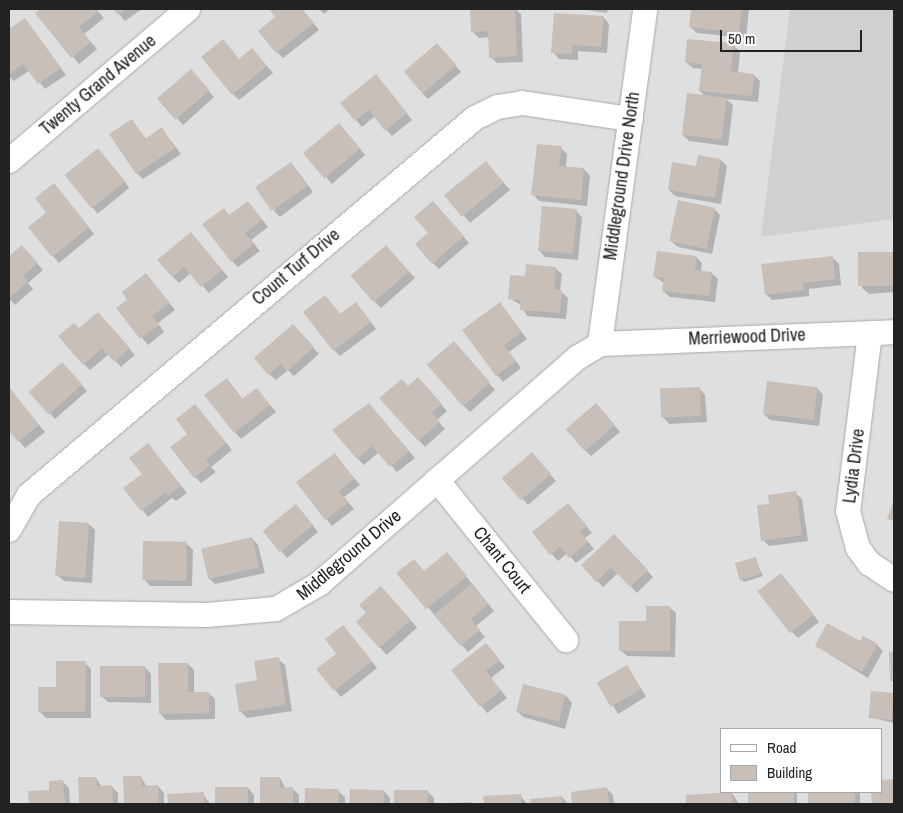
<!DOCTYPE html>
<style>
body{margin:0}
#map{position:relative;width:903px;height:813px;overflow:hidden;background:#f2efe9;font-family:"Archivo Narrow",sans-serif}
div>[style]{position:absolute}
.residential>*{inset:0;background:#e0dfdf}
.religious>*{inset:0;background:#d0d0d0}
.shadow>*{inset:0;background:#0003;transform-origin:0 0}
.building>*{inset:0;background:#c7bfb8;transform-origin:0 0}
.roads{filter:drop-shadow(0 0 1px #a9a9a9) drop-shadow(0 0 1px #a9a9a9)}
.minor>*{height:24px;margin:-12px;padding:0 12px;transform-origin:12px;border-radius:12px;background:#fff}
span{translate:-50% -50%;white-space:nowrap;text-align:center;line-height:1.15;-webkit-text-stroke:4px #fff;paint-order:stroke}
.street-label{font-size:18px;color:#222}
.frame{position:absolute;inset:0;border:10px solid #222;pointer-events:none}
.legend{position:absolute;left:720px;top:728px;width:162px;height:65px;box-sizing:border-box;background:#fff;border:1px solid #a7a7a7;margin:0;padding:6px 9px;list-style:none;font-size:15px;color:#222}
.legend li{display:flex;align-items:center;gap:10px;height:25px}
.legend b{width:25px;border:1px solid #a7a7a7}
.scale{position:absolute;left:720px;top:30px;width:142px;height:22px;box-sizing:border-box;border:2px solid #222;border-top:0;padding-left:6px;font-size:15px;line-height:18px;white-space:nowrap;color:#222;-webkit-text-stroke:4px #fff;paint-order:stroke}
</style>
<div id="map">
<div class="residential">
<i style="clip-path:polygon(evenodd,9px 9px,894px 9px,894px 804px,9px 804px,9px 9px,722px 729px,882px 729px,882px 792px,722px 792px,722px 729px)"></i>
</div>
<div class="religious">
<i style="clip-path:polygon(790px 9px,894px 9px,894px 219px,761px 237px)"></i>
</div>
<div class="shadow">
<i style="clip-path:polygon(43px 9px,96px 9px,104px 18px,84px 34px,97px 49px,79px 64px,37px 13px)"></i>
<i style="clip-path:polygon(115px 9px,142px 9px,125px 21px)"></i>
<i style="clip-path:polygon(270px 9px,302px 9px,319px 30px,283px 58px,277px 52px,277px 17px)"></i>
<i style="clip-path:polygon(319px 9px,330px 9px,324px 14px)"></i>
<i style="clip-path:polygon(515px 9px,521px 14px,523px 62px,497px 63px,491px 57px,490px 37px,479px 38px,472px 31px,471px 10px)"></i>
<i style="clip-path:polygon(580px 9px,608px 9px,607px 13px)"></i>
<i style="clip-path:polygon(692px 9px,749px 9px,746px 38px,697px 33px,690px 27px)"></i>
<i style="clip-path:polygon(603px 17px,609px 24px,607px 53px,578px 51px,578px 60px,559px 59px,553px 52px)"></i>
<i style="clip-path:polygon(25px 19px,66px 75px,45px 89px,30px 70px,14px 81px,9px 76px,9px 31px)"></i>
<i style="clip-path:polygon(437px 44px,461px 72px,428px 99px,422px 93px)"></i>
<i style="clip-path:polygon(733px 45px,740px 51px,738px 73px,754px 75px,760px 81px,758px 102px,726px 99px,733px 105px,728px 146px,689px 141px,683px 135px,706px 97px,700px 91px,703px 69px,693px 68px,686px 62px)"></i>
<i style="clip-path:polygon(252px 49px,273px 73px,239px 100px,233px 94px,240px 60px)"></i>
<i style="clip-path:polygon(197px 77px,214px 97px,183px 125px,177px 118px)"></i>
<i style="clip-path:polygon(382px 82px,412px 120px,392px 136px,375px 116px,362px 127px,342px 103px)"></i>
<i style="clip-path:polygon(132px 120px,146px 139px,162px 129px,181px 154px,143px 179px,137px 173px)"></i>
<i style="clip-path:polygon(345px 131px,365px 155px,332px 184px,326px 177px)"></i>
<i style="clip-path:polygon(561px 148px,567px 154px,566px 168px,584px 169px,590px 176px,587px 206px,539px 201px,533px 194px)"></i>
<i style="left:98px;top:149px;width:50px;height:41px;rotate:51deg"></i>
<i style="clip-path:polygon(721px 160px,727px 166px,721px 204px,675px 196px,669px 190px)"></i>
<i style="clip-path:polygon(492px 169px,510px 190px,470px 223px,447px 196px)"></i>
<i style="clip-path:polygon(297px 170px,313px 192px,280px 217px,274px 211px)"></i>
<i style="clip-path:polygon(60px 191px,94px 234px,59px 263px,53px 256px,48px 213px)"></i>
<i style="clip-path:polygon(224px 209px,230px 216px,254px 209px,268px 227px,251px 240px,260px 251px,238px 267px,232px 261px)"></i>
<i style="clip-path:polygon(439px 209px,469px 243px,439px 269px,433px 263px,430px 233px)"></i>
<i style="clip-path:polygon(714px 209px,720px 215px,712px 254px,678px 247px,671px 241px)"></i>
<i style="clip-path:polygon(576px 211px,582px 217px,578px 260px,545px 257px,539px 250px)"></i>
<i style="clip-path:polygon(197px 240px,228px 277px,209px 293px,191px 273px,179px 283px,172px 276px)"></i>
<i style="clip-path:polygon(28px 253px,43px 270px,28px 283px,33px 289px,15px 305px,9px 298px,9px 257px)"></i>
<i style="clip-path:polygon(392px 253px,415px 278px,381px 308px,375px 302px)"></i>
<i style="clip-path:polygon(894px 254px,894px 292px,869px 294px,862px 288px,860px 256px)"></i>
<i style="clip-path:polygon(696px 257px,702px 263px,701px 272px,711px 273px,718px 279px,715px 302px,670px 297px,663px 291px,664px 283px,655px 277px)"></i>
<i style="clip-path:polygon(832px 257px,839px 264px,841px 285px,809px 289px,809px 296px,772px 300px,766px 294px)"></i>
<i style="clip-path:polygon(555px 268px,562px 274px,560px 291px,568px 298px,566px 319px,527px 316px,521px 305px,509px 298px,526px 278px)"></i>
<i style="clip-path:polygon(146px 275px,175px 310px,158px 323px,164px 332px,148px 345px,118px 309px,129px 300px)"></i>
<i style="clip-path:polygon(325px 296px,341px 315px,362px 310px,376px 329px,340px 356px,334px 350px)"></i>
<i style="clip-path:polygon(500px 304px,527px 339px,509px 352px,521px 368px,503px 382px,497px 375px)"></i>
<i style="clip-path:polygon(104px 320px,135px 355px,121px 367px,109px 354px,90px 370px,84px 364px,79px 329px)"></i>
<i style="clip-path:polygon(299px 332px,319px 354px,294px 376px,288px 370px,276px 380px,269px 374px)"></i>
<i style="clip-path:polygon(460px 349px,495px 390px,470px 412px,464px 406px)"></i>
<i style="clip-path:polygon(69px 370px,87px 391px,55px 419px,30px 391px)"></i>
<i style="clip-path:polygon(424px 385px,447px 411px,437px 420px,445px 429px,425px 447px,381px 398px,408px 387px)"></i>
<i style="clip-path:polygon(233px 386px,243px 400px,257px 390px,276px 412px,241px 439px,235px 432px)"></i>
<i style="clip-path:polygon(699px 388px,705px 395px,707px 422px,669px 424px,663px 417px)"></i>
<i style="clip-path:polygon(817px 388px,823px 395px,819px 426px,770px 420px,764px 414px)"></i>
<i style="clip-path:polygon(9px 389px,45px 432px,25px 448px,9px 429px)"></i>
<i style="clip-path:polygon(375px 411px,415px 458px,397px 472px,379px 452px,364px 465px,357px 458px)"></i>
<i style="clip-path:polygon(602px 411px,620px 432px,591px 456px,585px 450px)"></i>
<i style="clip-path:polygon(201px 412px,232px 450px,211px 467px,216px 472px,201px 483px,195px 477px,189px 434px)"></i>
<i style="clip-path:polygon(148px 445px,187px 493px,176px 501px,172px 498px,148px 517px,125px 488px,143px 474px)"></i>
<i style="clip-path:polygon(335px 455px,360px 485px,344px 497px,354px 509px,332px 526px,298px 483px)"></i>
<i style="clip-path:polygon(538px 460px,556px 481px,528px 505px,504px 478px)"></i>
<i style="clip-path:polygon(795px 493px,802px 499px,808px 541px,769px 546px,763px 540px,770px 505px)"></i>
<i style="clip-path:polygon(574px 511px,592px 533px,585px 538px,594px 549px,576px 563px,567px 553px,558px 561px,533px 533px)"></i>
<i style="clip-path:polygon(302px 512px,318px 532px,287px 558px,265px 532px)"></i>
<i style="clip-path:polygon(89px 524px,95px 530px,92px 583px,64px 581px,57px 575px)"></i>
<i style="clip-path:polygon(614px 536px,653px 577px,637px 593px,618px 573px,603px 587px,583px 566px)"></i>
<i style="clip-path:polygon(252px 538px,258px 545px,265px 573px,215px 584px,208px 577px)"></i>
<i style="clip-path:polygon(186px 543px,193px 550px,192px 586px,150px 586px,144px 579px)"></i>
<i style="clip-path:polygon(755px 558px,763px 576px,744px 582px,741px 579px)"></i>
<i style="clip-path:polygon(414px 560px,425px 572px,453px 560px,494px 611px,476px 626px,485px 637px,468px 652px,398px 574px)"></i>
<i style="clip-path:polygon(787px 581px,819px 622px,798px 638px,792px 632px)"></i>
<i style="left:387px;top:594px;width:45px;height:41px;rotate:48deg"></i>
<i style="clip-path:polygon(669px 607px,676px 613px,675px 657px,627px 656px,620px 650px,647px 622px)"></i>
<i style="clip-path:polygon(349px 633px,377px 668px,341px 697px,318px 669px,338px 654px)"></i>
<i style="clip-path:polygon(860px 643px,877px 645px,883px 651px,868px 678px,816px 646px)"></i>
<i style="clip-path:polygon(486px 645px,505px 667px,491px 678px,507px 698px,487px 713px,453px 670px)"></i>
<i style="clip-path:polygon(278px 659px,285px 665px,292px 711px,247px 718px,240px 711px,259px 681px)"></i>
<i style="clip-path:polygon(85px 663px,91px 669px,91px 718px,46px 718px,39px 711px)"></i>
<i style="clip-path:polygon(188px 664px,194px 670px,194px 693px,208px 693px,215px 699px,215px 719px,166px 720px,160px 713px)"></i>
<i style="left:627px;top:666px;width:36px;height:33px;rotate:58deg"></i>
<i style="clip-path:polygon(145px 667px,151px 674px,151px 703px,108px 702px,101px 696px)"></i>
<i style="clip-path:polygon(524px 685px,566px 696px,572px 703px,565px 729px,523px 717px,517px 711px)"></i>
<i style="clip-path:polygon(872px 692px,894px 695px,894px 723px,869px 717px)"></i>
<i style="clip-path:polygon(125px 777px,141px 777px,147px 787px,158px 786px,164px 793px,164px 804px,125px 804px)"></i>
<i style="clip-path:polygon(96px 778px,102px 787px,112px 787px,118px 793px,118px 804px,81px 804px,79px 779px)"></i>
<i style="clip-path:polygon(261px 778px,280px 778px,286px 789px,293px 789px,299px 795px,299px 804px,261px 804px)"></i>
<i style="clip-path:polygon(894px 780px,894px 804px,874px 804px,873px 792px,882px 792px,882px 781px)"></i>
<i style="clip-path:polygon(63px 782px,69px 788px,70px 804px,30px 804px,29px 793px,51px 792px)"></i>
<i style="clip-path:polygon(216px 788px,248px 788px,254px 795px,254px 804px,216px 804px)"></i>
<i style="clip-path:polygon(607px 789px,613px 795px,614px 804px,574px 804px,572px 793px)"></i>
<i style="clip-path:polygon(306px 790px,338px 791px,345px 797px,345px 804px,305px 804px)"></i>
<i style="clip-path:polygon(351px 790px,384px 791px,390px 798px,390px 804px,351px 804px)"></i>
<i style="clip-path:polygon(396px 791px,427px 791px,434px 798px,434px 804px,395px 804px)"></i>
<i style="left:749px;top:792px;width:48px;height:12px"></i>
<i style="left:809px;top:792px;width:51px;height:12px"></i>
<i style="clip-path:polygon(732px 793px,739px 804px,688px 804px,687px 796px)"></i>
<i style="clip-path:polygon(203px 794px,210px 804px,169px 804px,169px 795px)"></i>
<i style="clip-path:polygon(520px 795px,527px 804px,485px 804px,485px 797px)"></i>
<i style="clip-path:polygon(562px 797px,568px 804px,532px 804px,532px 800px)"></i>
</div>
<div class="building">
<i style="clip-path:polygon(41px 9px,96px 9px,99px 11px,79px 27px,91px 42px,71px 58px,35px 13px)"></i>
<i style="clip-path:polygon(113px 9px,127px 9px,118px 15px)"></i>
<i style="clip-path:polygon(269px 9px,302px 9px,314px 23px,276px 53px,258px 31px,275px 17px)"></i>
<i style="clip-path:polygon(470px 9px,515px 9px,517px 56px,489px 58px,488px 31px,471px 32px)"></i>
<i style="clip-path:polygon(691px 9px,742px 9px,739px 33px,689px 27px)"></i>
<i style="clip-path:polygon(554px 13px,604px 16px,601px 47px,573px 45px,572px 54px,551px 53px)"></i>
<i style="clip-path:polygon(25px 18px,61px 68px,38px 84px,23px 64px,9px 74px,9px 29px)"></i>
<i style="clip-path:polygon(223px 39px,239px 59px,252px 48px,267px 66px,232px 95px,201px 57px)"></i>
<i style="clip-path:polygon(687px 39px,734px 43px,731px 71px,754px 74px,752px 96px,699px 91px,702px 64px,685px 62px)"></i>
<i style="left:437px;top:43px;width:29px;height:44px;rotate:49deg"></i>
<i style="left:191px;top:69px;width:28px;height:45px;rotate:49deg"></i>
<i style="clip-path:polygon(376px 74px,407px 113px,385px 131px,369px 110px,355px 121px,340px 103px)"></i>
<i style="left:687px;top:93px;width:40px;height:42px;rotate:7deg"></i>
<i style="clip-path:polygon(132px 119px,145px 139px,162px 127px,175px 148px,136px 174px,109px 134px)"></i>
<i style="left:339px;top:123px;width:33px;height:47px;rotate:50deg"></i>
<i style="clip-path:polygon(537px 144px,562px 146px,559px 166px,584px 168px,581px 200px,531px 195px)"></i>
<i style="left:98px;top:148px;width:43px;height:43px;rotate:51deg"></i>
<i style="clip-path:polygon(698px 155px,721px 159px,715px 198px,668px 190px,672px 162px,696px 166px)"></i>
<i style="left:486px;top:161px;width:28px;height:54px;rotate:51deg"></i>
<i style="left:291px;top:162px;width:29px;height:44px;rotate:55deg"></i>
<i style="clip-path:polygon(54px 183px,89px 227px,52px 257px,28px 227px,46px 213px,35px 198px)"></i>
<i style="left:678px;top:200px;width:38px;height:42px;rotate:12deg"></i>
<i style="clip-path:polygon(248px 201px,262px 220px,245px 233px,254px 244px,231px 262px,202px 224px,224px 208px,229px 215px)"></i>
<i style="clip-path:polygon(433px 201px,464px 236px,432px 264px,415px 244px,428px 233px,414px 217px)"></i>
<i style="left:542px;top:206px;width:35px;height:45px;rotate:5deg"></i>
<i style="clip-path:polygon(191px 232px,222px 270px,201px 287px,184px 267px,172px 277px,157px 260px)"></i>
<i style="clip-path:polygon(22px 245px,38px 263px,23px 276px,28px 282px,9px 298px,9px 256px)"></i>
<i style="left:386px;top:245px;width:35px;height:47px;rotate:49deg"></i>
<i style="clip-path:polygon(657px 251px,697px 256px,695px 270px,712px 272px,709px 296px,662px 291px,664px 278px,653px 277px)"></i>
<i style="left:894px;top:252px;width:34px;height:36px;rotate:90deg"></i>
<i style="clip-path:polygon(833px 256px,835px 279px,803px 283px,804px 290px,765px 295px,761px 264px)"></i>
<i style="clip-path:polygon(526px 264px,556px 267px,554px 289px,562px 290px,560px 313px,520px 310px,520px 300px,508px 299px,510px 275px,525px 276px)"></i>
<i style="clip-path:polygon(146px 273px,170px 303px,152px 316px,159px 325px,140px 339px,116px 308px,127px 300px,122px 292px)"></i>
<i style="clip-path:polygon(325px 295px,340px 314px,356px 302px,371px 322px,333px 351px,303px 312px)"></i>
<i style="clip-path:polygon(500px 302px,522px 332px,504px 345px,516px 361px,496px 376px,462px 330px)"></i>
<i style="clip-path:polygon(98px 312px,130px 348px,114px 362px,102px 348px,83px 365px,58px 336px,74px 323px,79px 328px)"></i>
<i style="clip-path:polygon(293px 324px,314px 347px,287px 371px,281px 364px,268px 375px,254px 358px)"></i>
<i style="left:454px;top:341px;width:55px;height:36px;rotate:49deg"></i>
<i style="left:62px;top:362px;width:30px;height:45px;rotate:48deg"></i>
<i style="clip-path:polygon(418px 377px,442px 404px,432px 413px,440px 422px,418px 441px,379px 398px,402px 379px,408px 386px)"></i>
<i style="clip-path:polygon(227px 378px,242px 399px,257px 388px,270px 405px,234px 433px,204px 395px)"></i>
<i style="left:767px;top:381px;width:51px;height:33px;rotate:7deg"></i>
<i style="clip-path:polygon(9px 387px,39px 425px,18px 442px,9px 431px)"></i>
<i style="left:700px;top:387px;width:29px;height:40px;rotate:88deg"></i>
<i style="clip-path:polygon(369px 403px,409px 451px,390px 467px,372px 446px,357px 459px,332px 430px)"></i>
<i style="left:596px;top:403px;width:29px;height:40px;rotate:49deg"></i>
<i style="clip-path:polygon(195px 404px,226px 443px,206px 460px,210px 465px,194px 478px,170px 447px,187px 434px,176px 419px)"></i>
<i style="clip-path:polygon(148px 443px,181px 486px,168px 496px,166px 492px,141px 511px,123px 488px,142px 474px,129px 458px)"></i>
<i style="left:532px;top:452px;width:29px;height:40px;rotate:49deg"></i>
<i style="clip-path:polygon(335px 453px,354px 479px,339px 491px,348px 503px,325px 520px,296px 482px)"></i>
<i style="clip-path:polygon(796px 491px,802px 535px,761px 541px,757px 505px,769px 504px,768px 495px)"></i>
<i style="clip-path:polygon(894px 499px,894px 521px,887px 519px)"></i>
<i style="clip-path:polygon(568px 503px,587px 526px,580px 532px,588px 542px,569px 558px,560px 547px,550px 555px,532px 532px)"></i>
<i style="left:296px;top:504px;width:27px;height:43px;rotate:51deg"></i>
<i style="left:59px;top:521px;width:30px;height:55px;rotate:4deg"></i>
<i style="clip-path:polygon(614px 534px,648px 570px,630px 587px,611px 567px,596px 582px,581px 565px)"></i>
<i style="left:252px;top:537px;width:31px;height:52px;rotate:77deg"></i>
<i style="left:143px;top:541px;width:44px;height:39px;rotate:1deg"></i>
<i style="clip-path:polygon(447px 552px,467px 576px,426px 609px,396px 573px,414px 559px,424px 571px)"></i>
<i style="left:756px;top:557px;width:18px;height:22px;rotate:74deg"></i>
<i style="left:781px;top:573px;width:53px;height:30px;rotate:52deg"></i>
<i style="clip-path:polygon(471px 584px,488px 604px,471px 619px,480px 630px,460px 646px,434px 615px)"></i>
<i style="clip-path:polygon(381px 586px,411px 620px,379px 648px,356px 622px,366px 613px,359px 605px)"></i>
<i style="clip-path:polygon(646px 606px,670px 606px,670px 651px,619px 651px,619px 621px,646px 621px)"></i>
<i style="clip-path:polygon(827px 623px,860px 641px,863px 636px,878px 644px,862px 672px,815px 646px)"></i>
<i style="clip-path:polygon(343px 625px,372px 661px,334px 691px,316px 669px,336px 654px,325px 639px)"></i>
<i style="clip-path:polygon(486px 643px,500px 660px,486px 671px,501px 691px,480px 707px,451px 670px)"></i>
<i style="clip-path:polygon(889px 652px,894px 652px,894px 681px,890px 681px)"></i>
<i style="clip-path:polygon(279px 657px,286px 705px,239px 712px,235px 684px,257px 680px,254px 661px)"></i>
<i style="clip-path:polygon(56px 661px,86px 661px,85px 712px,38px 712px,38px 687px,56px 687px)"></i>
<i style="clip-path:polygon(158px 663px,188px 663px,188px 692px,209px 692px,209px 713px,159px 714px)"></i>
<i style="left:627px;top:665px;width:28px;height:35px;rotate:60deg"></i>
<i style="left:100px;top:666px;width:45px;height:31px"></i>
<i style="left:523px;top:684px;width:44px;height:28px;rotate:14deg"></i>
<i style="left:871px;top:691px;width:23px;height:27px;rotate:5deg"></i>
<i style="clip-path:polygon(123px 776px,141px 776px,142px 786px,158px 785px,159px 804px,124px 804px)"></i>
<i style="clip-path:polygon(78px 777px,96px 777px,97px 786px,112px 785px,113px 804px,79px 804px)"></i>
<i style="clip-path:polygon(260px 777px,280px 777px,280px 788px,293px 787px,293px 804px,260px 804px)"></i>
<i style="clip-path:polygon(894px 779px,894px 804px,872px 804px,871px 792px,882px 792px,882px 780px)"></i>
<i style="clip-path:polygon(63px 780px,65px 804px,29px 804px,28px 791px,49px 790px,49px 781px)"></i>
<i style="left:215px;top:787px;width:33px;height:17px"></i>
<i style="clip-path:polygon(607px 787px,609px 804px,572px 804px,571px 792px)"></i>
<i style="left:305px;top:788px;width:34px;height:16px;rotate:2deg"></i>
<i style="left:350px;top:789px;width:34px;height:15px;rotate:2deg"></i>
<i style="left:394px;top:790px;width:34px;height:14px"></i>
<i style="clip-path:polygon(204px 792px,204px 804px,168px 804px,167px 794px)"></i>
<i style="clip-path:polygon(732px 792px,733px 804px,686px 804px,686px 795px)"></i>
<i style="left:748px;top:792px;width:46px;height:12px"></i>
<i style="left:808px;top:792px;width:47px;height:12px"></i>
<i style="clip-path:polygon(521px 794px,521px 804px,484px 804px,483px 796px)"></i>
<i style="clip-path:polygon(562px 796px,563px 804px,531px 804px,530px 799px)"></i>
<i style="clip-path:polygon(472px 802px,472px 804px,450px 804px,450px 803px)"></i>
</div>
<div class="roads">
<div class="minor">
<i style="left:9px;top:161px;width:235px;rotate:-40.3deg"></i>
<i style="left:870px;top:333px;width:179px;rotate:97deg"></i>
<i style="left:848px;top:511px;width:38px;rotate:75deg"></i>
<i style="left:858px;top:548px;width:19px;rotate:54deg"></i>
<i style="left:869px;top:563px;width:30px;rotate:34deg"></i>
<i style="left:600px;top:344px;width:338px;rotate:-82.3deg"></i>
<i style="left:437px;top:480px;width:206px;rotate:51.1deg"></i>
<i style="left:9px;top:530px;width:40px;rotate:-60.3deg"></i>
<i style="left:29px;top:495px;width:584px;rotate:-40.21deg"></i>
<i style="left:475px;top:118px;width:25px;rotate:-26deg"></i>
<i style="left:498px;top:107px;width:24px;rotate:-9deg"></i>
<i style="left:522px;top:103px;width:110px;rotate:8.4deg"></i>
<i style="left:9px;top:612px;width:198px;rotate:0.9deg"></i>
<i style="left:207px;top:615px;width:69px;rotate:-5deg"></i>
<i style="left:276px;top:609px;width:50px;rotate:-30.2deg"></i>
<i style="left:319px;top:584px;width:343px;rotate:-41.2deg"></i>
<i style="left:577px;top:358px;width:27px;rotate:-31deg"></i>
<i style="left:600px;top:344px;width:294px;rotate:-2.3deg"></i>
</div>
</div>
<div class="street-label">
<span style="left:98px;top:85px;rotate:-40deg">Twenty Grand Avenue</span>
<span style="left:622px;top:176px;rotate:-82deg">Middleground Drive North</span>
<span style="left:296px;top:267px;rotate:-40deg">Count Turf Drive</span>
<span style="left:747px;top:337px;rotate:-2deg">Merriewood Drive</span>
<span style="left:854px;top:466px;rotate:-83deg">Lydia Drive</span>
<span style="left:349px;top:555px;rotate:-40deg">Middleground Drive</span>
<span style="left:502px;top:560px;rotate:51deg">Chant Court</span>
</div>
<div class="frame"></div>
<ul class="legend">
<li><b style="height:6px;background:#fff"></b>Road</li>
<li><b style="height:14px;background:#c7bfb8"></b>Building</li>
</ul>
<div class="scale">50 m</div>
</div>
